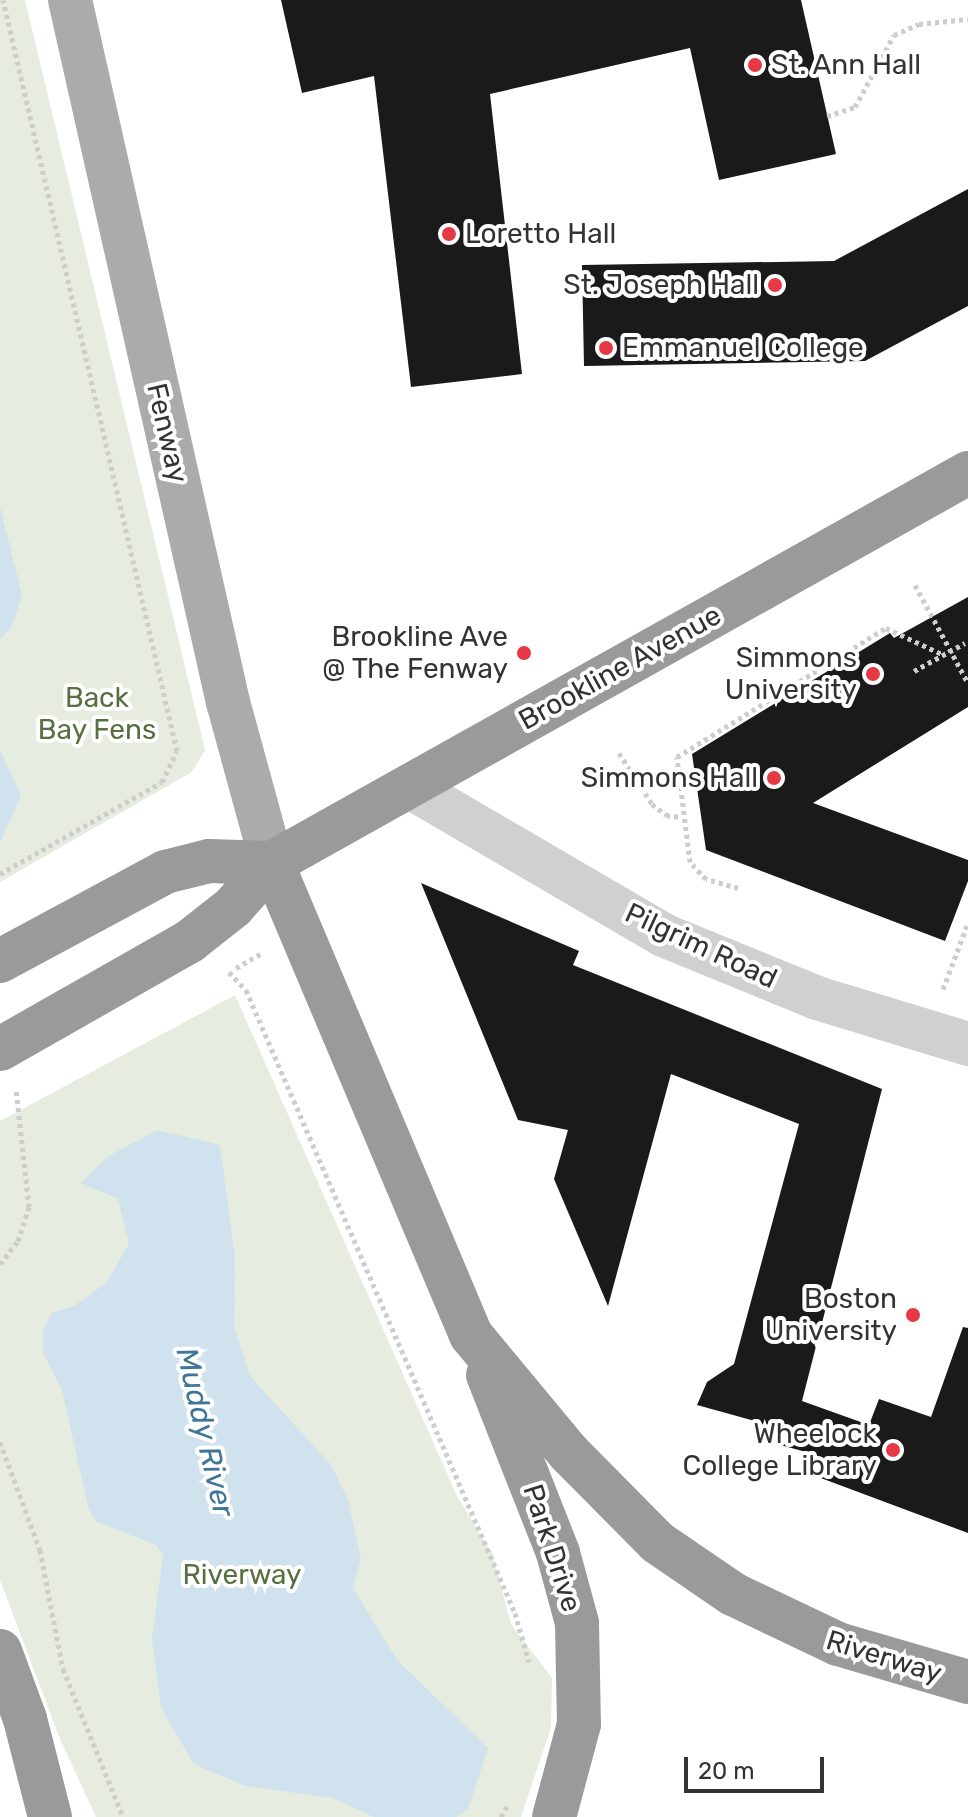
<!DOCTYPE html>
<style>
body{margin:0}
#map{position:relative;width:968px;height:1817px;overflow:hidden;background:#fff;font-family:Rubik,sans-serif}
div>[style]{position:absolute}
.green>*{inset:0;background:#e6ecdf}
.water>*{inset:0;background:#cfe2ee}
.building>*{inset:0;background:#1a1a1a}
.path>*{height:5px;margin-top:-2.5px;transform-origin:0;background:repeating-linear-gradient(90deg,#cdcdcd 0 4px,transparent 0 8px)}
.minor>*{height:44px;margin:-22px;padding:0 22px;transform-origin:22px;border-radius:22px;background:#d0d0d0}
.major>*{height:44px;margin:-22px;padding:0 22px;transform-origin:22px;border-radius:22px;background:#ababab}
.highway>*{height:44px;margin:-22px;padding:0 22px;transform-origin:22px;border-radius:22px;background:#9a9a9a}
.dots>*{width:22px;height:22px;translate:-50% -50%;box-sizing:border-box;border:4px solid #fff;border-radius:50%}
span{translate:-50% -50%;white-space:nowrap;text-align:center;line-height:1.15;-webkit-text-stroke:8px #fff;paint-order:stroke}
.poi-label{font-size:28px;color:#333}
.left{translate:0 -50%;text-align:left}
.right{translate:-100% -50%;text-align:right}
.street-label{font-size:28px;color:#333}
.park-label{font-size:28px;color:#56703f}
.water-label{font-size:30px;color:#3f7597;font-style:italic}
.scale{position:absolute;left:684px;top:1757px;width:140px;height:36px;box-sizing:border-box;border:4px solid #333;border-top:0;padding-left:10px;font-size:24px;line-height:28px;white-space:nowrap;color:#333;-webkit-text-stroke:6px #fff;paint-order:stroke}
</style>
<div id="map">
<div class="green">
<i style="clip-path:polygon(0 0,25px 0,205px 750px,192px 772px,0 882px)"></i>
<i style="clip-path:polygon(235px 995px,457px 1496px,492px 1553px,511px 1624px,552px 1678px,551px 1728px,521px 1817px,96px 1817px,60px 1739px,0 1580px,0 1121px)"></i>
</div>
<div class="water">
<i style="clip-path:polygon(0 507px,22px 595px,13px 624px,0 640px)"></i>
<i style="clip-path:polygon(0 750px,21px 795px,0 843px)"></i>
<i style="clip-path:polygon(157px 1130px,220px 1145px,235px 1258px,234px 1326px,250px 1376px,331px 1465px,348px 1500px,361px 1559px,353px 1588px,397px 1660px,488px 1748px,468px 1809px,456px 1817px,374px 1817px,333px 1798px,245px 1786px,194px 1764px,161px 1708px,152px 1639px,163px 1555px,156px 1545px,97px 1522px,89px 1510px,62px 1390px,43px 1353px,43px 1330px,52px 1313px,74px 1306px,106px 1283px,129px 1244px,118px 1199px,81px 1183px,107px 1157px)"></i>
</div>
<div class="building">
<i style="clip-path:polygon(281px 0,801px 0,836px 154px,719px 180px,690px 48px,490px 94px,522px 374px,411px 387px,374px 76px,302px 93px)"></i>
<i style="clip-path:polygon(968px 189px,968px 306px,865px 361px,584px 366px,582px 265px,834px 261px)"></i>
<i style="clip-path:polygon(968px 597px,968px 707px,813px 803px,968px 860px,968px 881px,945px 941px,706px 850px,692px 754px,890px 633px,894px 638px)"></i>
<i style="clip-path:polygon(421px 883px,579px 951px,573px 965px,882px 1089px,802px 1401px,869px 1425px,879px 1399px,931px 1417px,963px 1327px,968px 1328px,968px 1533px,810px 1474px,817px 1455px,758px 1439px,762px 1423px,697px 1405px,707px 1382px,734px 1364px,799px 1124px,671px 1074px,608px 1306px,554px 1179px,568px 1130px,518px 1120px)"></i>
</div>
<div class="path">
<i style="left:827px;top:116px;width:29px;rotate:-18deg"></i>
<i style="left:855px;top:107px;width:82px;rotate:-61.6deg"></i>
<i style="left:894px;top:35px;width:27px;rotate:-24deg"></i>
<i style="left:919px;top:24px;width:49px;rotate:-5.8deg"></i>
<i style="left:915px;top:585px;width:111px;rotate:61.6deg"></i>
<i style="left:914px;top:671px;width:58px;rotate:-28.8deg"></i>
<i style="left:619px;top:753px;width:61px;rotate:57.1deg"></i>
<i style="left:652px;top:804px;width:18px;rotate:38deg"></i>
<i style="left:666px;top:815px;width:15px;rotate:8deg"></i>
<i style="left:0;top:874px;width:186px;rotate:-29.6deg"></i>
<i style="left:162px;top:782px;width:34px;rotate:-64deg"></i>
<i style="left:177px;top:751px;width:771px;rotate:-103.04deg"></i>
<i style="left:738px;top:888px;width:33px;rotate:-164deg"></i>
<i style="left:706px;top:879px;width:23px;rotate:-133deg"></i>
<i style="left:690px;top:862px;width:106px;rotate:-97.1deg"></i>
<i style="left:677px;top:757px;width:246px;rotate:-31.7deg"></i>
<i style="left:886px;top:628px;width:64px;rotate:25deg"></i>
<i style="left:236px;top:968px;width:30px;rotate:-30deg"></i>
<i style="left:229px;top:972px;width:25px;rotate:47deg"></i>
<i style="left:246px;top:990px;width:679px;rotate:66.65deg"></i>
<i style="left:515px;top:1613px;width:51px;rotate:74.1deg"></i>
<i style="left:943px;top:989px;width:71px;rotate:-69.3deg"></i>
<i style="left:0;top:1264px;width:29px;rotate:-52deg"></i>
<i style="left:18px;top:1241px;width:36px;rotate:-72deg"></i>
<i style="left:29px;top:1207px;width:119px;rotate:-96.3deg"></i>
<i style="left:0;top:1442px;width:115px;rotate:69.7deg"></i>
<i style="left:40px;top:1550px;width:121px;rotate:79.1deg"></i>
<i style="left:63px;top:1669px;width:160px;rotate:67.9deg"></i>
<i style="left:501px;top:1817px;width:13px;rotate:-61deg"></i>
</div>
<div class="minor">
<i style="left:410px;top:787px;width:293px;rotate:30.3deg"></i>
<i style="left:663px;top:935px;width:166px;rotate:22.2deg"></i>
<i style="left:817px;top:998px;width:158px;rotate:16.9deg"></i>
</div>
<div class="major">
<i style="left:70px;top:0;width:720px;rotate:77.32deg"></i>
<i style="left:228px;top:702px;width:167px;rotate:74.7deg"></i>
</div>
<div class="highway">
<i style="left:272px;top:863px;width:512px;rotate:67.14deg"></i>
<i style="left:471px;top:1335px;width:153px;rotate:50.3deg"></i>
<i style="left:569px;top:1453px;width:125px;rotate:45.3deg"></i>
<i style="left:657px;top:1542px;width:92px;rotate:34.4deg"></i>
<i style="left:733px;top:1594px;width:116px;rotate:25.5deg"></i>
<i style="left:838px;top:1644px;width:135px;rotate:16.3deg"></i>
<i style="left:0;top:961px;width:187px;rotate:-28.3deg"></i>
<i style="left:165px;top:872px;width:45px;rotate:-14deg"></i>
<i style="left:209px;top:861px;width:63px;rotate:1.8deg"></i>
<i style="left:0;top:1049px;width:219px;rotate:-29.6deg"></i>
<i style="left:190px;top:941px;width:55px;rotate:-38.3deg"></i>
<i style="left:233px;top:907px;width:59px;rotate:-48.4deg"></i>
<i style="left:272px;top:863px;width:798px;rotate:-29.26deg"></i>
<i style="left:488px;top:1375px;width:191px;rotate:68.5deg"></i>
<i style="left:558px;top:1553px;width:73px;rotate:74.8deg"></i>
<i style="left:577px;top:1623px;width:101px;rotate:88.9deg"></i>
<i style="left:579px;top:1724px;width:96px;rotate:105deg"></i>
<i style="left:0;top:1651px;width:72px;rotate:69.8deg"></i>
<i style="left:25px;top:1719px;width:101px;rotate:75.7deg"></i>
</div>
<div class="dots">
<i style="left:755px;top:65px;background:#e63946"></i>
<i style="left:449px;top:234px;background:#e63946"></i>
<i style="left:775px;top:285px;background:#e63946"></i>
<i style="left:606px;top:348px;background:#e63946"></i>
<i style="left:524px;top:653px;background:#e63946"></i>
<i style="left:873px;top:674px;background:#e63946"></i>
<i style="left:774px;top:778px;background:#e63946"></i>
<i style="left:913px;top:1315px;background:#e63946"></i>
<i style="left:893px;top:1450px;background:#e63946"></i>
</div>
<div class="poi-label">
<span class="left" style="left:771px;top:65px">St. Ann Hall</span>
<span class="left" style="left:465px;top:234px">Loretto Hall</span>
<span class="right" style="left:759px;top:285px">St. Joseph Hall</span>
<span class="left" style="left:622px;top:348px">Emmanuel College</span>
<span class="right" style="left:508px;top:653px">Brookline Ave<br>@ The Fenway</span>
<span class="right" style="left:857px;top:674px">Simmons<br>University</span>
<span class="right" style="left:758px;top:778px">Simmons Hall</span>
<span class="right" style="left:897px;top:1315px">Boston<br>University</span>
<span class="right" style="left:877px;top:1450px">Wheelock<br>College Library</span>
</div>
<div class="street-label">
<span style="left:167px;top:433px;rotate:77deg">Fenway</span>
<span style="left:620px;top:668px;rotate:-29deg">Brookline Avenue</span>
<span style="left:701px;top:946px;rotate:25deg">Pilgrim Road</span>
<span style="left:552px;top:1548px;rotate:72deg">Park Drive</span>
<span style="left:884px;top:1657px;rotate:17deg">Riverway</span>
</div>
<div class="park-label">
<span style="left:97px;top:714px">Back<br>Bay Fens</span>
<span style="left:242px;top:1575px">Riverway</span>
</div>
<div class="water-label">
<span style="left:205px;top:1432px;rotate:77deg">Muddy River</span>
</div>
<div class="scale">20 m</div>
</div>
